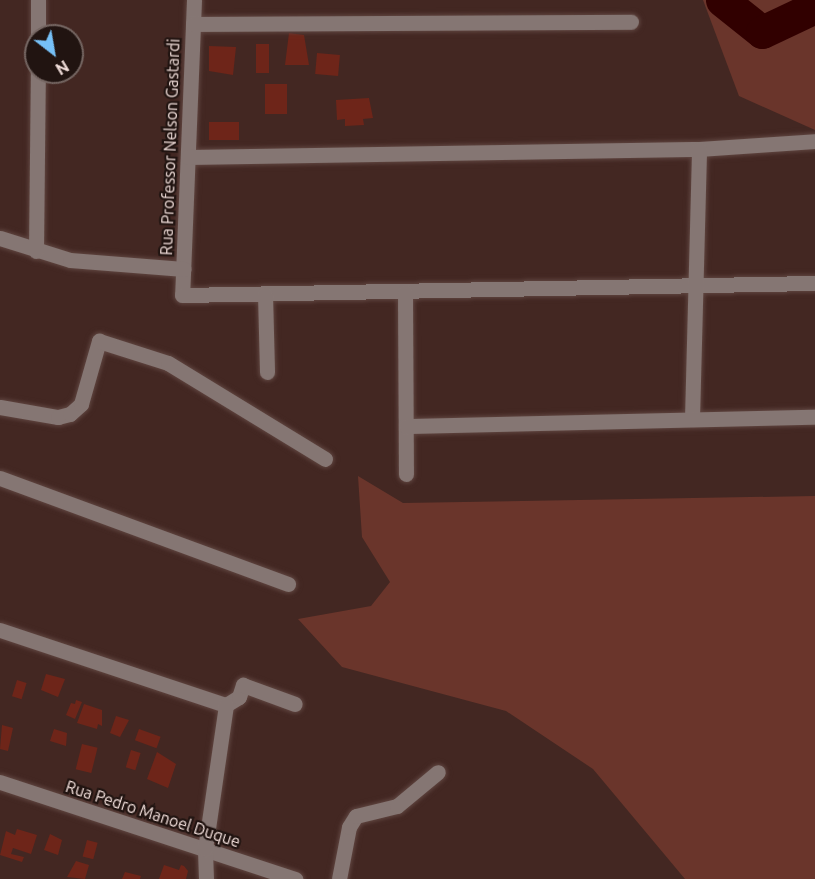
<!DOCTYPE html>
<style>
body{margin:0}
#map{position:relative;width:815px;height:879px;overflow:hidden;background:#432722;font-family:Ubuntu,sans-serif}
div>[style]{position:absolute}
.green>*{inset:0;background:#6a352b}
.river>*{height:33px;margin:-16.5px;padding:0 16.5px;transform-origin:16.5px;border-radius:16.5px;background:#310000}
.building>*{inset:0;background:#6e2519;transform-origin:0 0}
.roads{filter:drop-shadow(0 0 2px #5f4540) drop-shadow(0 0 2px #5f4540)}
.minor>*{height:15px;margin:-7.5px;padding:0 7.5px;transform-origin:7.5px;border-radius:7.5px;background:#857673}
span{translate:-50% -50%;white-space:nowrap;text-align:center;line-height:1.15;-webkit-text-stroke:4.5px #211411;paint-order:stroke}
.street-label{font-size:16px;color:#f3e0dc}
.north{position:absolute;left:24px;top:24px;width:60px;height:60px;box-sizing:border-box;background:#211411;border:2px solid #756662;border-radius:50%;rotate:149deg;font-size:16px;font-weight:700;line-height:24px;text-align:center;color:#f3e0dc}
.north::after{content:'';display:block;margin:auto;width:21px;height:27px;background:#76c0f7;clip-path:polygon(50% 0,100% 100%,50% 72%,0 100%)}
</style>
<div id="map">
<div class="green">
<i style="clip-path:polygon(703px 0,815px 0,815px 130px,739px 96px)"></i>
<i style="clip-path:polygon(358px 476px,403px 503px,815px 496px,815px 879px,685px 879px,593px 769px,506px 711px,342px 667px,298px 619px,371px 606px,390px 582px,362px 537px)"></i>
</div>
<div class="river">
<i style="left:722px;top:0;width:51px;rotate:38.7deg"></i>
<i style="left:762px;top:32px;width:59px;rotate:-25.3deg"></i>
</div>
<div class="building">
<i style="clip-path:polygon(289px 33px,304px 35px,309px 65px,285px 65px)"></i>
<i style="left:256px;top:44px;width:13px;height:29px"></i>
<i style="clip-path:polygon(209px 46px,236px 47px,233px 75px,209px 71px)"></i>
<i style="left:317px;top:53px;width:23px;height:21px;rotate:5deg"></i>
<i style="left:265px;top:84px;width:22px;height:30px"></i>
<i style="clip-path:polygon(369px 98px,373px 118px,363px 119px,364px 125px,345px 126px,345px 119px,337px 120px,336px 100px)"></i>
<i style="left:209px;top:122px;width:30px;height:18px"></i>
<i style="clip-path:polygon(46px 674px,65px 679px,58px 697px,41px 690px)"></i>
<i style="left:17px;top:680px;width:10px;height:17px;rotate:17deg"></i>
<i style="clip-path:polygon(76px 700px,82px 702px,75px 719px,66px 715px,71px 703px,75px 704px)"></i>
<i style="clip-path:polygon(84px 704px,102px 710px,102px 726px,98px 724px,97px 729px,77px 723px)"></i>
<i style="clip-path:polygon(116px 716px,129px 720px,120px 737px,110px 733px)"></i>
<i style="clip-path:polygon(2px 725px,13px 728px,8px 751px,0 749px)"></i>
<i style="clip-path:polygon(54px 729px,67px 733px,66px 746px,50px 741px)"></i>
<i style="left:139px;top:729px;width:23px;height:12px;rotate:20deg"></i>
<i style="left:82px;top:744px;width:16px;height:26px;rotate:14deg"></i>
<i style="left:131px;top:750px;width:10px;height:18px;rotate:17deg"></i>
<i style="clip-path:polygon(157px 752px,176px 764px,168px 788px,147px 779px)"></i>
<i style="clip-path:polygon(17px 829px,37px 835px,31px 854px,13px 848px,11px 854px,24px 857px,22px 862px,0 855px,6px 831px,15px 835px)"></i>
<i style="clip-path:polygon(50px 834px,62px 840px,58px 855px,44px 850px)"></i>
<i style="left:87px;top:840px;width:11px;height:17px;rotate:15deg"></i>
<i style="clip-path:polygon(76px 861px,89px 865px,85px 879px,67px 877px)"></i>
<i style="clip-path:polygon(164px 865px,179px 870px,181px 865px,184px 866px,188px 871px,186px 879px,159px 879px)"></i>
<i style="clip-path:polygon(125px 872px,141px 876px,140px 879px,122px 879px)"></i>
</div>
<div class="roads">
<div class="minor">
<i style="left:194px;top:0;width:295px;rotate:92.3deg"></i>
<i style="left:182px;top:295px;width:633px;rotate:-1.09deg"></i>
<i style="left:193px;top:24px;width:438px;rotate:-0.3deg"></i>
<i style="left:38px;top:36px;width:36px;rotate:-90deg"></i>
<i style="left:188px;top:157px;width:511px;rotate:-0.9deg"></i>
<i style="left:699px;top:149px;width:116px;rotate:-3.9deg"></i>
<i style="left:0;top:238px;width:73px;rotate:17.4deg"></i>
<i style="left:70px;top:260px;width:114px;rotate:4.5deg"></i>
<i style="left:36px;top:251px;width:179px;rotate:-89.4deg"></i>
<i style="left:405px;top:292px;width:182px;rotate:89.7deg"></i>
<i style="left:265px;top:294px;width:78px;rotate:88.5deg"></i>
<i style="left:0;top:407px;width:59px;rotate:9.8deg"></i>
<i style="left:58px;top:417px;width:12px;rotate:-14deg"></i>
<i style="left:70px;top:414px;width:15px;rotate:-42deg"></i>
<i style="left:81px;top:404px;width:66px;rotate:-74.1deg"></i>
<i style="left:99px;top:341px;width:72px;rotate:17.7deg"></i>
<i style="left:168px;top:363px;width:184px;rotate:31.4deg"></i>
<i style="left:692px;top:419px;width:270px;rotate:-88.5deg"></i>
<i style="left:406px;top:426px;width:409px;rotate:-1.3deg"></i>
<i style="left:0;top:478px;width:307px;rotate:20.2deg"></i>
<i style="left:0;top:630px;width:238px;rotate:18.4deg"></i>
<i style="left:226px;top:705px;width:15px;rotate:-32deg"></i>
<i style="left:239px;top:697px;width:13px;rotate:-72deg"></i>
<i style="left:243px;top:685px;width:55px;rotate:20.1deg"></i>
<i style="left:0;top:782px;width:311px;rotate:18.2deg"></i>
<i style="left:206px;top:879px;width:30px;rotate:-92deg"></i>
<i style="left:205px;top:849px;width:146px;rotate:-81.7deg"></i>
<i style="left:339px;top:879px;width:53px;rotate:-79.1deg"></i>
<i style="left:349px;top:827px;width:13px;rotate:-58deg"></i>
<i style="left:356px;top:816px;width:42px;rotate:-13.7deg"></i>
<i style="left:397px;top:806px;width:53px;rotate:-39.7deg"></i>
</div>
</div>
<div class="street-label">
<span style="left:170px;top:147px;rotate:-88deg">Rua Professor Nelson Gastardi</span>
<span style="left:153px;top:814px;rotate:18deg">Rua Pedro Manoel Duque</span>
</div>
<div class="north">N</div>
</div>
